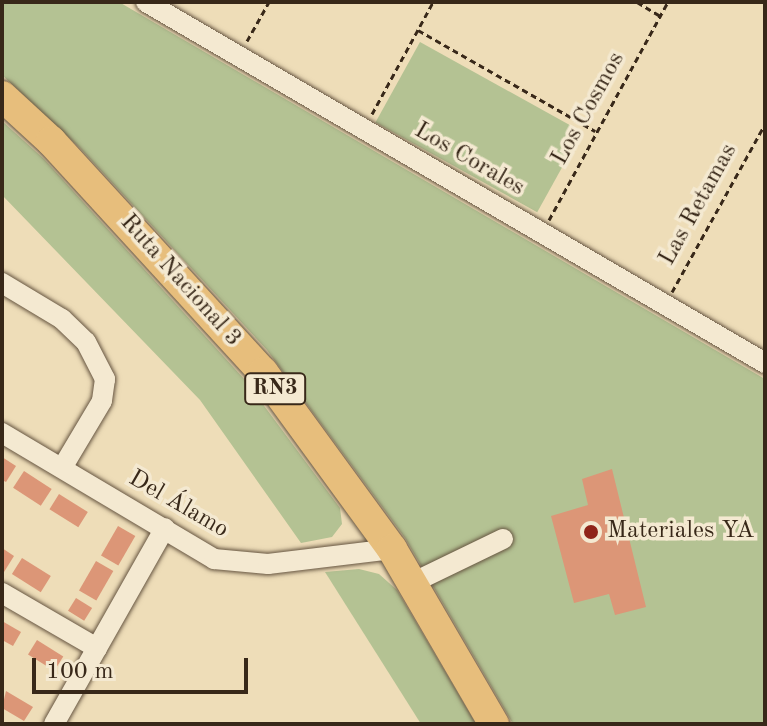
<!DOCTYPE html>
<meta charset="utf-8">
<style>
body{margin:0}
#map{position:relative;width:767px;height:726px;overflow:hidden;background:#eeddb8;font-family:"Old Standard TT",serif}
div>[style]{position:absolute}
.green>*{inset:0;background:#b4c293;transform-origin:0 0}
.building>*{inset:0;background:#dc9677;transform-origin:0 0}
.path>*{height:3px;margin-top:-1.5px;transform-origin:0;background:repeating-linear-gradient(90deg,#382819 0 6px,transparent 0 10px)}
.roads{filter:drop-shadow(0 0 2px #665541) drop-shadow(0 0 2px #665541)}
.minor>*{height:20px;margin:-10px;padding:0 10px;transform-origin:10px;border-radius:10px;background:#f4e9d1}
.highway>*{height:30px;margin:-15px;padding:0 15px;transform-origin:15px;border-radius:15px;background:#e7be7c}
.dots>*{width:22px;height:22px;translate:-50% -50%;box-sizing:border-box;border:4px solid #f4e9d1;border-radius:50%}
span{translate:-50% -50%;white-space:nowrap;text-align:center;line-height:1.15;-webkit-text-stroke:7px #f4e9d1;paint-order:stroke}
.shield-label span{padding:2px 6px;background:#f4e9d1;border:2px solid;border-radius:6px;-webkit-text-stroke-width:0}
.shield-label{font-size:22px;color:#382819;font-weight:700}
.street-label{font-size:24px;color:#382819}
.poi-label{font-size:24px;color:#382819}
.left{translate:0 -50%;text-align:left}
.frame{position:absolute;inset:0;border:4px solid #382819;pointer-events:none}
.scale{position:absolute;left:32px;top:658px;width:216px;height:36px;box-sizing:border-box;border:4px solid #382819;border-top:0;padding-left:10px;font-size:24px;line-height:28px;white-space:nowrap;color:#382819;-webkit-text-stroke:6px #f4e9d1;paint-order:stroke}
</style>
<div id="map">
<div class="green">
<i style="clip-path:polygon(2px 2px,119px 2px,765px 379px,765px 724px,513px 724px,405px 538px,267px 350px,79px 147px,2px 75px)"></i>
<i style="left:420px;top:42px;width:185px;height:92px;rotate:29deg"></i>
<i style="clip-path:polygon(2px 121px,44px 159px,245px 380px,340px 508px,342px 524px,332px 537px,301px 543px,200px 400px,2px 195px)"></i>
<i style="clip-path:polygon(359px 569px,379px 574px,397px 590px,476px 724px,421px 724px,325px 572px)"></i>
</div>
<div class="building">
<i style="clip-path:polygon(2px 457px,16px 466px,6px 482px,2px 480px)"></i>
<i style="clip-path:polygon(612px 469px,646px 607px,615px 615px,609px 594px,574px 603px,551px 516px,588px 505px,582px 479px)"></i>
<i style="left:24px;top:471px;width:33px;height:20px;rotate:33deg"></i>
<i style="left:59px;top:494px;width:34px;height:18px;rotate:32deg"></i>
<i style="left:118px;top:526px;width:20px;height:34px;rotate:30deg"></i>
<i style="clip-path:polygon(2px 548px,14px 556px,4px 572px,2px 571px)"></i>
<i style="left:22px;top:558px;width:34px;height:19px;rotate:32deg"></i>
<i style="left:96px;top:561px;width:20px;height:34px;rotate:30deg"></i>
<i style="left:76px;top:598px;width:19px;height:15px;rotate:32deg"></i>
<i style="clip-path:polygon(2px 621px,21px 632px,13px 646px,2px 640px)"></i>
<i style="left:37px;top:640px;width:31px;height:17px;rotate:32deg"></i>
<i style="clip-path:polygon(6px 691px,33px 707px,24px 721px,2px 708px)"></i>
</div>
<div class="path">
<i style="left:637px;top:2px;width:27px;rotate:31deg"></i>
<i style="left:418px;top:30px;width:204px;rotate:29.7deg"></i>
<i style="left:247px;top:41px;width:45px;rotate:-60.6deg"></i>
<i style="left:372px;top:114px;width:128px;rotate:-61.4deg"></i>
<i style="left:549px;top:220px;width:248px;rotate:-61.4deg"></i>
<i style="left:672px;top:292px;width:192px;rotate:-61deg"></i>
</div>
<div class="roads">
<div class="minor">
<i style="left:146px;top:2px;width:717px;rotate:30.25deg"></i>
<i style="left:2px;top:283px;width:70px;rotate:31deg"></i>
<i style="left:62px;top:319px;width:33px;rotate:44deg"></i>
<i style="left:86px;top:342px;width:42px;rotate:62.8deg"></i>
<i style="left:105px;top:379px;width:22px;rotate:98deg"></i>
<i style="left:102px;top:401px;width:78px;rotate:120.8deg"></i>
<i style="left:2px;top:433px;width:247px;rotate:30.7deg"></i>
<i style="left:214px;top:559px;width:54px;rotate:5.3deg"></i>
<i style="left:268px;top:564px;width:125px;rotate:-6.9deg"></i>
<i style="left:412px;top:583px;width:101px;rotate:-25.8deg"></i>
<i style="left:2px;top:593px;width:110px;rotate:30.1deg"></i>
<i style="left:54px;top:724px;width:225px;rotate:-60.5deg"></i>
</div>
<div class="highway">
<i style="left:2px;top:96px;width:67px;rotate:42.6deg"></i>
<i style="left:51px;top:141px;width:314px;rotate:47.5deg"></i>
<i style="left:263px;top:372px;width:219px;rotate:53.9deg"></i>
<i style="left:392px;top:549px;width:203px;rotate:59.8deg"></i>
</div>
</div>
<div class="dots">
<i style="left:591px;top:532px;background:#8f2418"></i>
</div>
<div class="shield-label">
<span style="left:275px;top:389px">RN3</span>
</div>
<div class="street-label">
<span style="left:589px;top:109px;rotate:-61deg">Los Cosmos</span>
<span style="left:469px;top:160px;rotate:30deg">Los Corales</span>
<span style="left:699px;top:205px;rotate:-61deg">Las Retamas</span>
<span style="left:180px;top:281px;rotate:48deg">Ruta Nacional 3</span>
<span style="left:178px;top:505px;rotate:30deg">Del Álamo</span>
</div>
<div class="poi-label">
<span class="left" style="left:607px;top:532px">Materiales YA</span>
</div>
<div class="frame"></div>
<div class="scale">100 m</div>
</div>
